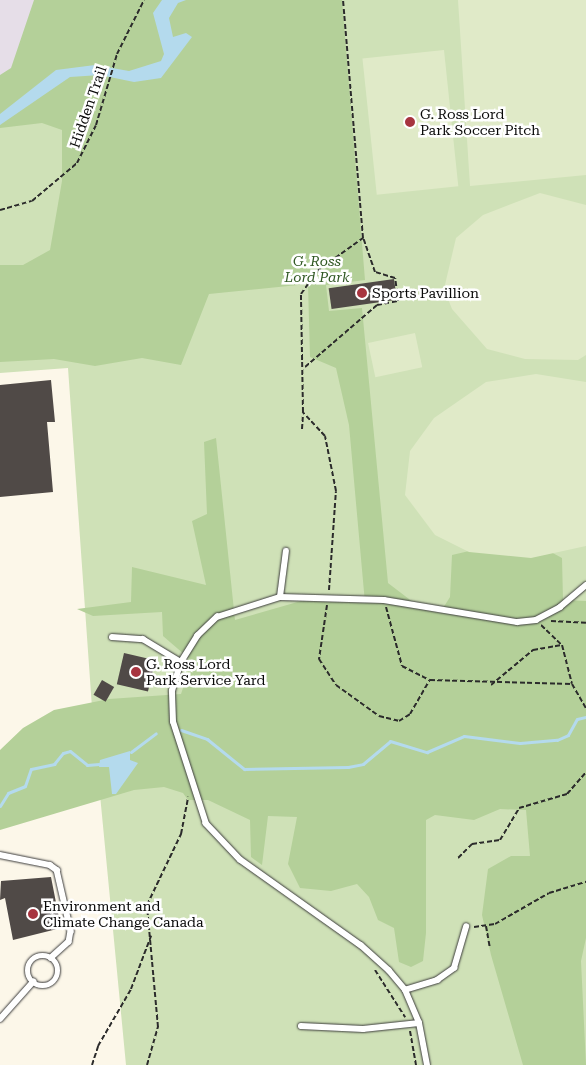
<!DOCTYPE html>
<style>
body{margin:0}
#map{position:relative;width:586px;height:1065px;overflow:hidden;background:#fcf7e9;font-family:"Roboto Serif",serif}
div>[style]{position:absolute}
.industrial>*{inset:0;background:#e6dee8}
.green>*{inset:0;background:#cfe1b7}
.forest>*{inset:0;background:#b4d099}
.pitch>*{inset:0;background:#e0eac8;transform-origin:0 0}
.water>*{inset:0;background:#b4daed}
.stream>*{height:3px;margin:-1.5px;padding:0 1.5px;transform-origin:1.5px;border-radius:1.5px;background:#b4daed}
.building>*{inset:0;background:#504a47;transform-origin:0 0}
.path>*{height:2px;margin-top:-1px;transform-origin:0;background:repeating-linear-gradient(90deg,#2b2b2b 0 5px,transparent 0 7.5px)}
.roads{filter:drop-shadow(0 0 1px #3c3c3c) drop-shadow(0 0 1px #3c3c3c)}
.service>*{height:5.5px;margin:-2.75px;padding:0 2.75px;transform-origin:2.75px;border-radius:2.75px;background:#fff}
.service>.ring{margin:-2.75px;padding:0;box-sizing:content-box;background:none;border:5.5px solid #fff;border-radius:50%}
.dots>*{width:14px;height:14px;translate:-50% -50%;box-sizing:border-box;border:2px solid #fff;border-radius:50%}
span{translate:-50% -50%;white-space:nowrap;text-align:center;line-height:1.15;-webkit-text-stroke:5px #fff;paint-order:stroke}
.street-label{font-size:14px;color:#090909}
.poi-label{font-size:14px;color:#090909}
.left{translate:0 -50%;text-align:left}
.park-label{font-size:14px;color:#305823;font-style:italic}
</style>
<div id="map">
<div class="industrial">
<i style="clip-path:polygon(0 0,41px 0,23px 69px,0 83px)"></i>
</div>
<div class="green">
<i style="clip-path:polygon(41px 0,586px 0,586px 1065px,126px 1065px,93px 722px,68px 368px,0 373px,0 83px,23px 69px)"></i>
</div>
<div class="forest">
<i style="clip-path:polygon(34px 0,342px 0,365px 280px,326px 285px,329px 311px,362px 308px,388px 583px,422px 609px,440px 613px,450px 597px,452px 555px,482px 548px,549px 551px,562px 558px,563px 600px,586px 601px,586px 938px,581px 961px,586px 1065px,523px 1065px,491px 955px,482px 915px,488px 869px,511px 856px,530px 856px,526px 810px,500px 809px,474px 820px,435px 815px,426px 820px,426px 933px,423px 961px,411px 967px,399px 962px,394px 928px,378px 920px,369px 897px,357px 884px,331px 891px,300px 888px,288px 864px,297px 817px,268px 816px,262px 865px,251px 857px,250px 820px,208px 800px,188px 800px,183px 793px,164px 787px,134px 790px,0 830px,0 750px,23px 728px,54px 710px,109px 699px,181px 694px,192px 661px,163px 636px,162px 612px,93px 616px,77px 609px,131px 602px,132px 567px,206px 585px,192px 521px,207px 514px,204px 442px,216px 438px,235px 620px,301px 601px,365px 603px,349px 425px,336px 368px,310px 357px,308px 284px,209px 294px,181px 365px,142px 358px,95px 366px,54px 359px,0 362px,0 265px,23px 265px,50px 250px,62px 181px,62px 130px,42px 123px,0 128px,0 75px,11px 68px)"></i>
</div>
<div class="pitch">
<i style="clip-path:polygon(458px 0,586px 0,586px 175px,470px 186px)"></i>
<i style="left:444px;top:50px;width:137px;height:82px;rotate:84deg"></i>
<i style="clip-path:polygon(540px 193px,586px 205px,586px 355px,578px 360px,525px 359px,487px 349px,452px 309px,444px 289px,456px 238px,483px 215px)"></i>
<i style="left:415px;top:333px;width:35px;height:48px;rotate:78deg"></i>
<i style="clip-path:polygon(536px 374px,586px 382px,586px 546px,531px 558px,469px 552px,435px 535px,405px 495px,410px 451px,434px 418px,486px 382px)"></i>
</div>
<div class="water">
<i style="clip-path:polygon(162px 0,186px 0,178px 3px,169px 18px,173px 37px,186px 33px,192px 37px,161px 78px,134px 82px,100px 75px,70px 77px,0 125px,0 114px,56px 70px,95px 65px,129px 71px,161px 61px,164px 54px,153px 13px)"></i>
<i style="clip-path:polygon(130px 751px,130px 760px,138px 763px,116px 794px,112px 794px,109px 767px,99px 767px,100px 760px)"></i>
</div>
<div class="stream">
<i style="left:181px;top:730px;width:28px;rotate:19deg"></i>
<i style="left:207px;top:739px;width:48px;rotate:39deg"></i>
<i style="left:244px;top:769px;width:104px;rotate:-1.1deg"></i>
<i style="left:348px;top:767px;width:15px;rotate:-11deg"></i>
<i style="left:363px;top:764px;width:35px;rotate:-40deg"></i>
<i style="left:390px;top:741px;width:39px;rotate:17deg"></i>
<i style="left:427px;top:752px;width:40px;rotate:-23.4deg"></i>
<i style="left:464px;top:736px;width:56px;rotate:7.1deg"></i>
<i style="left:520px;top:743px;width:37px;rotate:-5deg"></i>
<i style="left:557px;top:740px;width:12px;rotate:-24deg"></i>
<i style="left:568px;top:735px;width:18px;rotate:-61deg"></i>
<i style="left:577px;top:719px;width:9px;rotate:-13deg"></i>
<i style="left:131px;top:752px;width:31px;rotate:-37deg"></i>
<i style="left:0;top:806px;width:15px;rotate:-58deg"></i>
<i style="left:8px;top:793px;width:18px;rotate:-22deg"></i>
<i style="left:25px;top:786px;width:18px;rotate:-71deg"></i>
<i style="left:31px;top:769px;width:24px;rotate:-12deg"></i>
<i style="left:54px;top:764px;width:14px;rotate:-51deg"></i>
<i style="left:63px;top:753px;width:7px;rotate:-16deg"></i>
<i style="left:70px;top:751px;width:22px;rotate:39deg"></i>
<i style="left:87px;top:765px;width:12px;rotate:-5deg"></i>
</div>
<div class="building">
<i style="left:394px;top:279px;width:21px;height:66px;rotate:82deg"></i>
<i style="clip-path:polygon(51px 380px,55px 422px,47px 422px,53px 492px,0 497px,0 385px)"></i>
<i style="left:124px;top:653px;width:32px;height:32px;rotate:13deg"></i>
<i style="left:102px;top:680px;width:14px;height:17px;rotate:30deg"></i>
<i style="clip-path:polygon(51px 877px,61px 928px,13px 940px,5px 898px,0 900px,1px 881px)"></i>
</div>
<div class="path">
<i style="left:0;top:210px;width:33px;rotate:-16deg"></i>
<i style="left:32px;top:201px;width:59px;rotate:-40.2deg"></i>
<i style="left:77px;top:163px;width:42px;rotate:-63.4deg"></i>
<i style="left:96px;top:125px;width:74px;rotate:-73.5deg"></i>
<i style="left:117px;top:54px;width:60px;rotate:-63.4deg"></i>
<i style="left:305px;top:367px;width:95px;rotate:-40.7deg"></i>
<i style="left:377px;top:305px;width:21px;rotate:-11deg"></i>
<i style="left:398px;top:301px;width:23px;rotate:-97deg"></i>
<i style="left:395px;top:278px;width:21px;rotate:-163deg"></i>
<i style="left:375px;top:272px;width:36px;rotate:-109deg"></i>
<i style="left:363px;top:238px;width:239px;rotate:-94.8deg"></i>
<i style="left:302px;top:429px;width:15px;rotate:-86deg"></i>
<i style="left:329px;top:590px;width:99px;rotate:-86deg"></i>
<i style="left:336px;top:491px;width:56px;rotate:-101.3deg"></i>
<i style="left:325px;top:436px;width:33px;rotate:-133deg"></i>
<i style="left:303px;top:412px;width:118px;rotate:-91deg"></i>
<i style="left:301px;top:294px;width:28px;rotate:-55deg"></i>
<i style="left:317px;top:271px;width:57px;rotate:-35.7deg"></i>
<i style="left:327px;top:605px;width:55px;rotate:98.4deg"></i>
<i style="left:319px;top:659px;width:31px;rotate:57deg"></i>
<i style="left:336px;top:685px;width:53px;rotate:35.8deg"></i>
<i style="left:379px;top:716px;width:21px;rotate:14deg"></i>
<i style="left:399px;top:721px;width:13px;rotate:-32deg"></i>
<i style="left:410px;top:714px;width:39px;rotate:-60deg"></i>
<i style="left:386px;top:607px;width:61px;rotate:74.8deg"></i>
<i style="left:402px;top:666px;width:31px;rotate:27deg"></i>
<i style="left:430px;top:680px;width:142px;rotate:1.6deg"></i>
<i style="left:551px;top:621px;width:35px;rotate:3deg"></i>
<i style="left:541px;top:625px;width:29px;rotate:44deg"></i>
<i style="left:562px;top:645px;width:40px;rotate:75.6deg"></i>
<i style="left:572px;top:684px;width:28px;rotate:60deg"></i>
<i style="left:491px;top:685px;width:55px;rotate:-39.8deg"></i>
<i style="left:533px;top:650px;width:29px;rotate:-10deg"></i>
<i style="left:458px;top:858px;width:20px;rotate:-45deg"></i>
<i style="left:472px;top:844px;width:28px;rotate:-8deg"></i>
<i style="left:500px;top:840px;width:37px;rotate:-59deg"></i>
<i style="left:519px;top:808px;width:50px;rotate:-16.3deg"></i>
<i style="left:567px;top:794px;width:29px;rotate:-49deg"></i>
<i style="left:486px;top:926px;width:22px;rotate:80deg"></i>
<i style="left:474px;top:927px;width:21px;rotate:-8deg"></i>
<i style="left:495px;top:924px;width:62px;rotate:-29.9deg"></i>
<i style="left:549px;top:893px;width:39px;rotate:-17deg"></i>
<i style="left:375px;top:970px;width:56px;rotate:57.4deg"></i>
<i style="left:410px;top:1031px;width:35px;rotate:80deg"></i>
<i style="left:92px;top:1065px;width:20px;rotate:-72deg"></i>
<i style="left:98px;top:1046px;width:66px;rotate:-59.9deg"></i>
<i style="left:131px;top:989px;width:57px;rotate:-69.3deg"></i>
<i style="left:147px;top:1065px;width:40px;rotate:-74deg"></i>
<i style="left:158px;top:1027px;width:122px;rotate:-95.2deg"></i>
<i style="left:147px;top:905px;width:79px;rotate:-64.4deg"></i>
<i style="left:181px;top:834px;width:38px;rotate:-79deg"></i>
</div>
<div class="roads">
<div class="service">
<i style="left:280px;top:597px;width:46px;rotate:-82.6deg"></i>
<i style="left:112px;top:637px;width:31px;rotate:4deg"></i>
<i style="left:143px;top:639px;width:44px;rotate:31.2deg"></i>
<i style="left:0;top:855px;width:51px;rotate:11.3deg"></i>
<i style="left:50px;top:865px;width:9px;rotate:36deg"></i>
<i style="left:57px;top:870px;width:63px;rotate:77.1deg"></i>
<i style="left:71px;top:931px;width:11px;rotate:100deg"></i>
<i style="left:69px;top:942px;width:24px;rotate:138deg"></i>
<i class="ring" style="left:28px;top:956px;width:24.5px;height:24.5px"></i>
<i style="left:405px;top:990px;width:34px;rotate:-17deg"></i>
<i style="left:437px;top:980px;width:21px;rotate:-35deg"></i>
<i style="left:454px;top:968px;width:43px;rotate:-73.7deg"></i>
<i style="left:0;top:1019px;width:50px;rotate:-48.3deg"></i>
<i style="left:301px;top:1026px;width:62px;rotate:2.8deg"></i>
<i style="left:363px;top:1029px;width:56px;rotate:-6.1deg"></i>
<i style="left:427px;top:1065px;width:43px;rotate:-100.8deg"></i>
<i style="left:419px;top:1023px;width:36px;rotate:-113deg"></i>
<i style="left:405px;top:990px;width:25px;rotate:-130deg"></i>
<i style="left:389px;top:971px;width:38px;rotate:-138deg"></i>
<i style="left:361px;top:946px;width:148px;rotate:-144.6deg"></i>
<i style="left:240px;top:860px;width:50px;rotate:-133.4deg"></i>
<i style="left:206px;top:824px;width:107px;rotate:-107.9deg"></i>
<i style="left:173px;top:722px;width:31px;rotate:-92deg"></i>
<i style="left:172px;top:691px;width:30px;rotate:-73deg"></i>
<i style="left:181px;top:662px;width:31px;rotate:-58deg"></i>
<i style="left:197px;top:636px;width:28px;rotate:-44deg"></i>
<i style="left:217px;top:617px;width:66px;rotate:-17.6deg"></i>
<i style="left:280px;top:597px;width:104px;rotate:1.7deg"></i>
<i style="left:384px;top:600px;width:135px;rotate:9.4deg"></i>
<i style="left:517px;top:622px;width:19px;rotate:-6deg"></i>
<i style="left:536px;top:620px;width:27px;rotate:-28deg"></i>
<i style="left:560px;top:607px;width:34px;rotate:-40deg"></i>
</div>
</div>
<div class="dots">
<i style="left:410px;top:122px;background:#a7343f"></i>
<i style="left:362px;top:293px;background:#a7343f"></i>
<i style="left:136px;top:672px;background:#a7343f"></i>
<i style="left:33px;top:914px;background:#a7343f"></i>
</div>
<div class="street-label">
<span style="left:88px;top:107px;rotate:-71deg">Hidden Trail</span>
</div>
<div class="poi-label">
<span class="left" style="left:420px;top:122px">G. Ross Lord<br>Park Soccer Pitch</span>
<span class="left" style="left:372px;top:293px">Sports Pavillion</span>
<span class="left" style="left:146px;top:672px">G. Ross Lord<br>Park Service Yard</span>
<span class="left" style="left:43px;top:914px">Environment and<br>Climate Change Canada</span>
</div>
<div class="park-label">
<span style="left:317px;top:269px">G. Ross<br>Lord Park</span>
</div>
</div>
